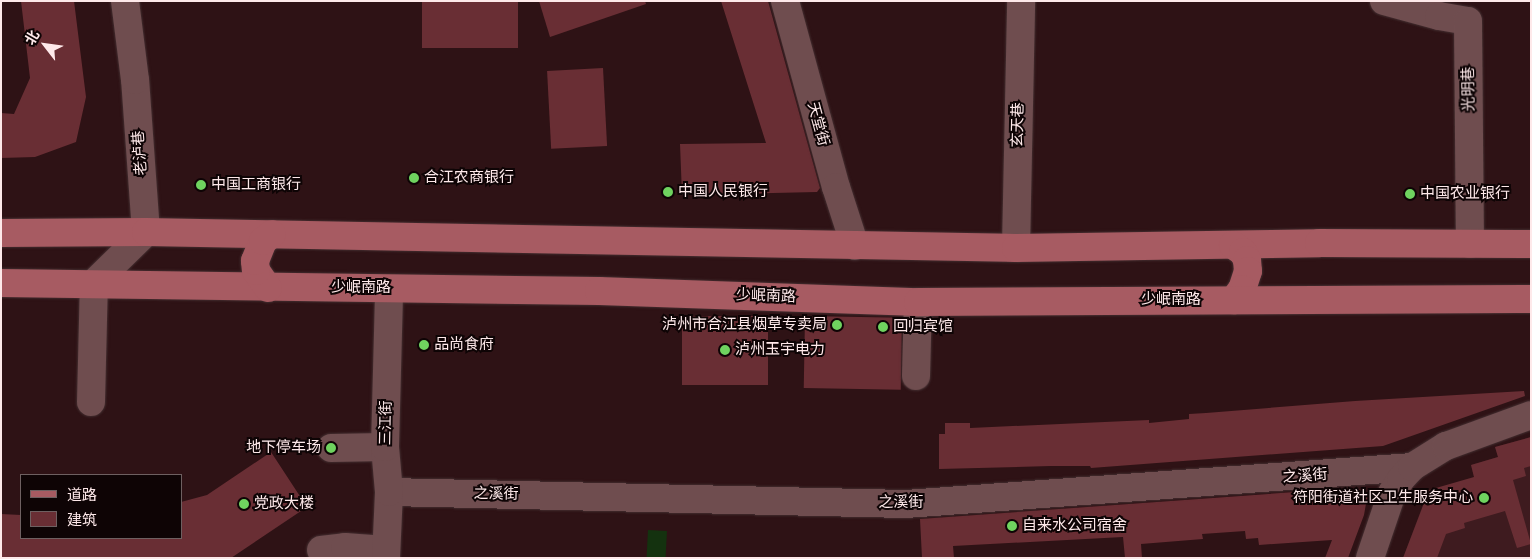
<!DOCTYPE html>
<meta charset="utf-8">
<style>
body{margin:0}
#map{position:relative;width:1532px;height:559px;overflow:hidden;background:#2e1215;font-family:Roboto,"Noto Sans SC",sans-serif}
div>[style]{position:absolute}
.built>*{inset:0;background:#3e1b1f}
.green>*{inset:0;background:#14320f;transform-origin:0 0}
.building>*{inset:0;background:#692e34;transform-origin:0 0}
.roads{filter:drop-shadow(0 0 1px #442f31) drop-shadow(0 0 1px #442f31)}
.minor>*{height:28px;margin:-14px;padding:0 14px;transform-origin:14px;border-radius:14px;background:#6f4d4f}
.major>*{height:28px;margin:-14px;padding:0 14px;transform-origin:14px;border-radius:14px;background:#a75b62}
.dots>*{width:14px;height:14px;translate:-50% -50%;box-sizing:border-box;border:2px solid #0e0405;border-radius:50%}
span{translate:-50% -50%;white-space:nowrap;text-align:center;line-height:1.15;-webkit-text-stroke:4px #0e0405;paint-order:stroke}
.street-label{font-size:15px;color:#fee9ea}
.poi-label{font-size:15px;color:#fee9ea}
.left{translate:0 -50%;text-align:left}
.right{translate:-100% -50%;text-align:right}
.frame{position:absolute;inset:0;border:2px solid #fee9ea;pointer-events:none}
.legend{position:absolute;left:20px;top:474px;width:162px;height:65px;box-sizing:border-box;background:#0e0405;border:1px solid #6e6061;margin:0;padding:6px 9px;list-style:none;font-size:15px;color:#fee9ea}
.legend li{display:flex;align-items:center;gap:10px;height:25px}
.legend b{width:25px;border:1px solid #6e6061}
.north{position:absolute;left:20px;top:20px;width:50px;height:50px;-webkit-text-stroke:4px #0e0405;paint-order:stroke;rotate:300deg;font-size:14px;font-weight:700;line-height:20px;text-align:center;color:#fee9ea}
.north::after{content:'';display:block;margin:auto;width:18px;height:22px;background:#fee9ea;clip-path:polygon(50% 0,100% 100%,50% 72%,0 100%)}
</style>
<div id="map">
<div class="built">
<i style="clip-path:polygon(1531px 437px,1531px 558px,1403px 558px,1424px 502px,1449px 495px,1474px 477px,1471px 465px,1498px 457px,1495px 447px)"></i>
</div>
<div class="green">
<i style="left:648px;top:530px;width:19px;height:28px;rotate:3deg"></i>
</div>
<div class="building">
<i style="clip-path:polygon(21px 1px,74px 1px,86px 97px,76px 142px,35px 157px,1px 158px,1px 113px,14px 114px,30px 78px)"></i>
<i style="left:422px;top:1px;width:96px;height:47px"></i>
<i style="clip-path:polygon(539px 1px,645px 1px,646px 4px,550px 37px)"></i>
<i style="clip-path:polygon(721px 1px,768px 1px,820px 188px,817px 192px,682px 195px,680px 144px,766px 143px)"></i>
<i style="left:603px;top:68px;width:78px;height:56px;rotate:87deg"></i>
<i style="left:682px;top:316px;width:86px;height:69px"></i>
<i style="left:805px;top:316px;width:97px;height:72px;rotate:1deg"></i>
<i style="clip-path:polygon(1524px 391px,1525px 396px,1383px 446px,1091px 468px,1090px 466px,1051px 466px,939px 469px,939px 434px,945px 434px,945px 423px,970px 423px,970px 428px,1149px 420px,1149px 423px,1189px 419px,1189px 414px,1206px 413px,1355px 401px)"></i>
<i style="clip-path:polygon(1531px 437px,1531px 466px,1524px 468px,1526px 476px,1513px 480px,1531px 544px,1517px 548px,1505px 511px,1464px 523px,1465px 528px,1446px 534px,1437px 558px,1403px 558px,1429px 490px,1474px 477px,1471px 465px,1498px 457px,1495px 447px)"></i>
<i style="clip-path:polygon(271px 452px,307px 507px,231px 558px,1px 558px,1px 514px,21px 515px,21px 538px,181px 538px,181px 502px,207px 495px)"></i>
<i style="clip-path:polygon(1351px 488px,1362px 490px,1367px 498px,1364px 515px,1348px 558px,1325px 558px,1332px 540px,1259px 545px,1258px 538px,1246px 539px,1245px 531px,1202px 534px,1203px 539px,1141px 544px,1142px 558px,1125px 558px,1123px 537px,953px 546px,954px 558px,922px 558px,920px 519px)"></i>
</div>
<div class="roads">
<div class="minor">
<i style="left:785px;top:1px;width:193px;rotate:74.7deg"></i>
<i style="left:836px;top:187px;width:62px;rotate:72.1deg"></i>
<i style="left:1384px;top:1px;width:57px;rotate:15.3deg"></i>
<i style="left:1439px;top:16px;width:29px;rotate:10deg"></i>
<i style="left:1468px;top:21px;width:223px;rotate:89.5deg"></i>
<i style="left:1016px;top:248px;width:247px;rotate:-88.8deg"></i>
<i style="left:916px;top:376px;width:74px;rotate:-88.5deg"></i>
<i style="left:91px;top:402px;width:119px;rotate:-88.6deg"></i>
<i style="left:94px;top:283px;width:73px;rotate:-44.4deg"></i>
<i style="left:146px;top:232px;width:152px;rotate:-94.1deg"></i>
<i style="left:135px;top:80px;width:80px;rotate:-97.2deg"></i>
<i style="left:331px;top:448px;width:54px;rotate:-1.1deg"></i>
<i style="left:389px;top:492px;width:517px;rotate:1.33deg"></i>
<i style="left:906px;top:504px;width:507px;rotate:-4.18deg"></i>
<i style="left:321px;top:550px;width:24px;rotate:-7deg"></i>
<i style="left:345px;top:547px;width:41px;rotate:4.2deg"></i>
<i style="left:386px;top:558px;width:66px;rotate:-87.4deg"></i>
<i style="left:389px;top:492px;width:45px;rotate:-95.1deg"></i>
<i style="left:385px;top:447px;width:158px;rotate:-88.5deg"></i>
<i style="left:1370px;top:558px;width:69px;rotate:-71.3deg"></i>
<i style="left:1392px;top:493px;width:17px;rotate:-57deg"></i>
<i style="left:1401px;top:479px;width:16px;rotate:-47deg"></i>
<i style="left:1412px;top:467px;width:40px;rotate:-32deg"></i>
<i style="left:1446px;top:446px;width:90px;rotate:-20deg"></i>
</div>
<div class="major">
<i style="left:1px;top:233px;width:145px;rotate:-0.4deg"></i>
<i style="left:146px;top:232px;width:870px;rotate:1.05deg"></i>
<i style="left:1016px;top:248px;width:303px;rotate:-0.9deg"></i>
<i style="left:1319px;top:243px;width:212px;rotate:0.3deg"></i>
<i style="left:1233px;top:245px;width:12px;rotate:35deg"></i>
<i style="left:1243px;top:252px;width:9px;rotate:63deg"></i>
<i style="left:1247px;top:260px;width:11px;rotate:85deg"></i>
<i style="left:1248px;top:271px;width:19px;rotate:108deg"></i>
<i style="left:1242px;top:289px;width:14px;rotate:126deg"></i>
<i style="left:1px;top:283px;width:598px;rotate:0.77deg"></i>
<i style="left:599px;top:291px;width:319px;rotate:2deg"></i>
<i style="left:918px;top:302px;width:613px;rotate:-0.28deg"></i>
<i style="left:268px;top:288px;width:21px;rotate:-125deg"></i>
<i style="left:256px;top:271px;width:10px;rotate:-96deg"></i>
<i style="left:255px;top:261px;width:22px;rotate:-68deg"></i>
<i style="left:263px;top:241px;width:11px;rotate:-38deg"></i>
</div>
</div>
<div class="dots">
<i style="left:414px;top:178px;background:#6fd35f"></i>
<i style="left:201px;top:185px;background:#6fd35f"></i>
<i style="left:668px;top:192px;background:#6fd35f"></i>
<i style="left:1410px;top:194px;background:#6fd35f"></i>
<i style="left:837px;top:325px;background:#6fd35f"></i>
<i style="left:883px;top:327px;background:#6fd35f"></i>
<i style="left:424px;top:345px;background:#6fd35f"></i>
<i style="left:725px;top:350px;background:#6fd35f"></i>
<i style="left:331px;top:448px;background:#6fd35f"></i>
<i style="left:1484px;top:498px;background:#6fd35f"></i>
<i style="left:244px;top:504px;background:#6fd35f"></i>
<i style="left:1012px;top:526px;background:#6fd35f"></i>
</div>
<div class="street-label">
<span style="left:1469px;top:89px;rotate:-91deg">光明巷</span>
<span style="left:818px;top:124px;rotate:75deg">天堂街</span>
<span style="left:1018px;top:125px;rotate:-89deg">玄天巷</span>
<span style="left:140px;top:153px;rotate:-94deg">老泸巷</span>
<span style="left:361px;top:288px">少岷南路</span>
<span style="left:766px;top:296px;rotate:2deg">少岷南路</span>
<span style="left:1171px;top:300px">少岷南路</span>
<span style="left:386px;top:423px;rotate:-89deg">三江街</span>
<span style="left:1305px;top:476px;rotate:-4deg">之溪街</span>
<span style="left:496px;top:494px;rotate:1deg">之溪街</span>
<span style="left:901px;top:503px">之溪街</span>
</div>
<div class="poi-label">
<span class="left" style="left:424px;top:178px">合江农商银行</span>
<span class="left" style="left:211px;top:185px">中国工商银行</span>
<span class="left" style="left:678px;top:192px">中国人民银行</span>
<span class="left" style="left:1420px;top:194px">中国农业银行</span>
<span class="right" style="left:827px;top:325px">泸州市合江县烟草专卖局</span>
<span class="left" style="left:893px;top:327px">回归宾馆</span>
<span class="left" style="left:434px;top:345px">品尚食府</span>
<span class="left" style="left:735px;top:350px">泸州玉宇电力</span>
<span class="right" style="left:321px;top:448px">地下停车场</span>
<span class="right" style="left:1473px;top:498px">符阳街道社区卫生服务中心</span>
<span class="left" style="left:254px;top:504px">党政大楼</span>
<span class="left" style="left:1022px;top:526px">自来水公司宿舍</span>
</div>
<div class="frame"></div>
<ul class="legend">
<li><b style="height:6px;background:#a75b62"></b>道路</li>
<li><b style="height:14px;background:#692e34"></b>建筑</li>
</ul>
<div class="north">北</div>
</div>
